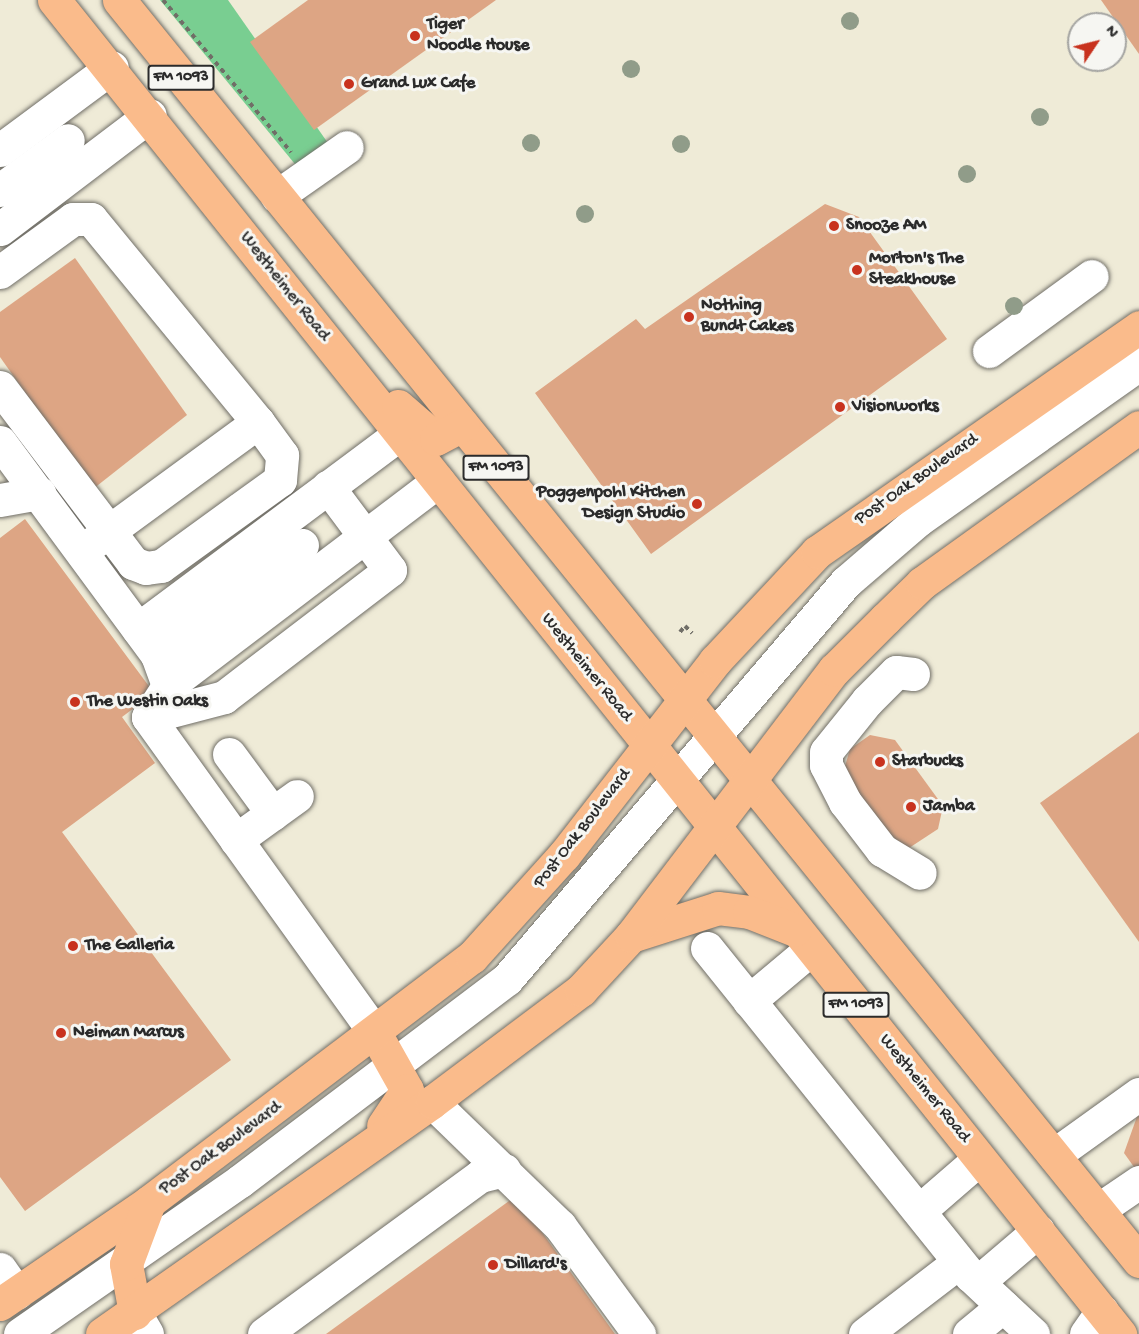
<!DOCTYPE html>
<style>
body{margin:0}
#map{position:relative;width:1139px;height:1334px;overflow:hidden;background:#efebd7;font-family:"Gochi Hand",sans-serif}
div>[style]{position:absolute}
.green>*{inset:0;background:#79ce91}
.building>*{inset:0;background:#dda584}
.path>*{height:4px;margin-top:-2px;transform-origin:0;background:repeating-linear-gradient(90deg,#706e67 0 4.5px,transparent 0 9px)}
.roads{filter:drop-shadow(0 0 2px #706e67) drop-shadow(0 0 2px #706e67)}
.minor>*{height:33px;margin:-16.5px;padding:0 16.5px;transform-origin:16.5px;border-radius:16.5px;background:#fff}
.major>*{height:33px;margin:-16.5px;padding:0 16.5px;transform-origin:16.5px;border-radius:16.5px;background:#fabb8b}
.trees>*{width:18px;height:18px;margin:-9px;border-radius:50%;background:#909c89}
.dots>*{width:16px;height:16px;translate:-50% -50%;box-sizing:border-box;border:3px solid #f6f6f2;border-radius:50%}
span{translate:-50% -50%;white-space:nowrap;text-align:center;line-height:1.15;-webkit-text-stroke:6px #f6f6f2;paint-order:stroke}
.shield-label span{padding:2px 4px;background:#f6f6f2;border:2px solid;border-radius:4px;-webkit-text-stroke-width:0}
.shield-label{font-size:16px;color:#2b2b2b;font-weight:700}
.poi-label{font-size:18px;color:#2b2b2b;font-weight:700}
.left{translate:0 -50%;text-align:left}
.right{translate:-100% -50%;text-align:right}
.street-label{font-size:18px;color:#2b2b2b}
.north{position:absolute;left:1067px;top:12px;width:60px;height:60px;box-sizing:border-box;background:#f6f6f2;border:2px solid #a5a5a2;border-radius:50%;rotate:55deg;font-size:16px;font-weight:700;line-height:24px;text-align:center;color:#2b2b2b}
.north::after{content:'';display:block;margin:auto;width:21px;height:27px;background:#c8321e;clip-path:polygon(50% 0,100% 100%,50% 72%,0 100%)}
</style>
<div id="map">
<div class="green">
<i style="clip-path:polygon(160px 0,228px 0,330px 146px,299px 169px)"></i>
</div>
<div class="building">
<i style="clip-path:polygon(308px 0,496px 0,314px 130px,250px 42px)"></i>
<i style="clip-path:polygon(1101px 0,1139px 0,1139px 54px)"></i>
<i style="clip-path:polygon(825px 204px,859px 217px,947px 339px,651px 554px,535px 393px,636px 319px,645px 329px)"></i>
<i style="clip-path:polygon(75px 258px,187px 415px,93px 489px,0 357px,0 312px)"></i>
<i style="clip-path:polygon(25px 519px,154px 693px,122px 717px,155px 763px,62px 832px,231px 1060px,25px 1211px,0 1177px,0 538px)"></i>
<i style="clip-path:polygon(1139px 732px,1139px 942px,1040px 803px)"></i>
<i style="clip-path:polygon(870px 735px,895px 740px,943px 806px,938px 829px,909px 848px,884px 840px,841px 780px,850px 749px)"></i>
<i style="clip-path:polygon(1139px 1111px,1139px 1174px,1124px 1153px)"></i>
<i style="clip-path:polygon(516px 1196px,615px 1334px,326px 1334px)"></i>
</div>
<div class="path">
<i style="left:163px;top:0;width:199px;rotate:49.9deg"></i>
<i style="left:680px;top:632px;width:8px;rotate:-50deg"></i>
<i style="left:685px;top:626px;width:10px;rotate:45deg"></i>
</div>
<div class="roads">
<div class="minor">
<i style="left:0;top:150px;width:139px;rotate:-36.5deg"></i>
<i style="left:0;top:190px;width:84px;rotate:-36.3deg"></i>
<i style="left:277px;top:196px;width:85px;rotate:-35deg"></i>
<i style="left:0;top:229px;width:188px;rotate:-37.2deg"></i>
<i style="left:0;top:272px;width:90px;rotate:-36deg"></i>
<i style="left:73px;top:219px;width:18px"></i>
<i style="left:91px;top:219px;width:263px;rotate:50.6deg"></i>
<i style="left:258px;top:422px;width:218px;rotate:143.8deg"></i>
<i style="left:989px;top:351px;width:127px;rotate:-36.1deg"></i>
<i style="left:0;top:387px;width:221px;rotate:52.9deg"></i>
<i style="left:133px;top:563px;width:14px;rotate:21deg"></i>
<i style="left:146px;top:568px;width:15px;rotate:-8deg"></i>
<i style="left:161px;top:566px;width:147px;rotate:-35.9deg"></i>
<i style="left:280px;top:480px;width:25px;rotate:-85deg"></i>
<i style="left:282px;top:455px;width:41px;rotate:-126deg"></i>
<i style="left:0;top:442px;width:265px;rotate:53.6deg"></i>
<i style="left:157px;top:655px;width:33px;rotate:70deg"></i>
<i style="left:0;top:500px;width:40px;rotate:-10deg"></i>
<i style="left:138px;top:629px;width:327px;rotate:-36.7deg"></i>
<i style="left:157px;top:655px;width:182px;rotate:-37.2deg"></i>
<i style="left:913px;top:674px;width:17px;rotate:-173deg"></i>
<i style="left:896px;top:672px;width:41px;rotate:135deg"></i>
<i style="left:867px;top:701px;width:65px;rotate:128.8deg"></i>
<i style="left:826px;top:752px;width:13px;rotate:90deg"></i>
<i style="left:826px;top:765px;width:42px;rotate:62.8deg"></i>
<i style="left:845px;top:802px;width:61px;rotate:52.4deg"></i>
<i style="left:882px;top:850px;width:44px;rotate:31.2deg"></i>
<i style="left:148px;top:717px;width:79px;rotate:-14.7deg"></i>
<i style="left:224px;top:697px;width:209px;rotate:-37.4deg"></i>
<i style="left:390px;top:570px;width:104px;rotate:-126.8deg"></i>
<i style="left:229px;top:754px;width:74px;rotate:53.7deg"></i>
<i style="left:236px;top:840px;width:75px;rotate:-35.8deg"></i>
<i style="left:707px;top:948px;width:421px;rotate:51.2deg"></i>
<i style="left:971px;top:1276px;width:85px;rotate:43.1deg"></i>
<i style="left:749px;top:1001px;width:81px;rotate:-40deg"></i>
<i style="left:375px;top:1033px;width:389px;rotate:-125.7deg"></i>
<i style="left:148px;top:717px;width:37px;rotate:-57deg"></i>
<i style="left:168px;top:686px;width:339px;rotate:-37.2deg"></i>
<i style="left:432px;top:1102px;width:178px;rotate:44.1deg"></i>
<i style="left:560px;top:1226px;width:134px;rotate:53.8deg"></i>
<i style="left:1054px;top:1155px;width:105px;rotate:-35.7deg"></i>
<i style="left:1098px;top:1210px;width:50px;rotate:-34.3deg"></i>
<i style="left:919px;top:1211px;width:79px;rotate:-40.9deg"></i>
<i style="left:0;top:1269px;width:29px;rotate:55deg"></i>
<i style="left:978px;top:1282px;width:79px;rotate:-40.4deg"></i>
<i style="left:135px;top:1313px;width:24px;rotate:60deg"></i>
<i style="left:20px;top:1334px;width:268px;rotate:-34.8deg"></i>
<i style="left:240px;top:1181px;width:335px;rotate:-37.1deg"></i>
<i style="left:507px;top:979px;width:522px;rotate:-49.51deg"></i>
<i style="left:846px;top:582px;width:95px;rotate:-40.7deg"></i>
<i style="left:918px;top:520px;width:271px;rotate:-35.2deg"></i>
<i style="left:264px;top:1334px;width:268px;rotate:-36.2deg"></i>
<i style="left:480px;top:1176px;width:25px;rotate:-14deg"></i>
<i style="left:865px;top:1334px;width:118px;rotate:-37.5deg"></i>
<i style="left:969px;top:1334px;width:44px;rotate:-39.5deg"></i>
<i style="left:1086px;top:1334px;width:28px;rotate:-55deg"></i>
</div>
<div class="major">
<i style="left:54px;top:0;width:1708px;rotate:51.37deg"></i>
<i style="left:119px;top:0;width:1622px;rotate:51.03deg"></i>
<i style="left:398px;top:406px;width:50px;rotate:41deg"></i>
<i style="left:436px;top:439px;width:30px;rotate:-28deg"></i>
<i style="left:631px;top:936px;width:91px;rotate:-17.8deg"></i>
<i style="left:718px;top:908px;width:31px;rotate:7deg"></i>
<i style="left:749px;top:912px;width:49px;rotate:21.4deg"></i>
<i style="left:375px;top:1033px;width:65px;rotate:60.7deg"></i>
<i style="left:407px;top:1090px;width:43px;rotate:123.7deg"></i>
<i style="left:0;top:1304px;width:181px;rotate:-34.4deg"></i>
<i style="left:149px;top:1202px;width:405px;rotate:-37.2deg"></i>
<i style="left:472px;top:957px;width:137px;rotate:-48deg"></i>
<i style="left:564px;top:855px;width:246px;rotate:-52.1deg"></i>
<i style="left:715px;top:661px;width:149px;rotate:-46.9deg"></i>
<i style="left:817px;top:552px;width:393px;rotate:-34.9deg"></i>
<i style="left:135px;top:1313px;width:50px;rotate:-100.4deg"></i>
<i style="left:126px;top:1264px;width:66px;rotate:-69.6deg"></i>
<i style="left:102px;top:1334px;width:403px;rotate:-35.1deg"></i>
<i style="left:432px;top:1102px;width:186px;rotate:-36.9deg"></i>
<i style="left:581px;top:990px;width:74px;rotate:-47.2deg"></i>
<i style="left:631px;top:936px;width:335px;rotate:-52.7deg"></i>
<i style="left:834px;top:670px;width:72px;rotate:-45deg"></i>
<i style="left:885px;top:619px;width:52px;rotate:-44.2deg"></i>
<i style="left:922px;top:583px;width:267px;rotate:-35.7deg"></i>
</div>
</div>
<div class="trees">
<i style="left:850px;top:21px"></i>
<i style="left:631px;top:69px"></i>
<i style="left:1040px;top:117px"></i>
<i style="left:531px;top:143px"></i>
<i style="left:681px;top:144px"></i>
<i style="left:967px;top:174px"></i>
<i style="left:585px;top:214px"></i>
<i style="left:1014px;top:306px"></i>
</div>
<div class="dots">
<i style="left:415px;top:36px;background:#c8321e"></i>
<i style="left:349px;top:84px;background:#c8321e"></i>
<i style="left:834px;top:226px;background:#c8321e"></i>
<i style="left:857px;top:270px;background:#c8321e"></i>
<i style="left:689px;top:317px;background:#c8321e"></i>
<i style="left:840px;top:407px;background:#c8321e"></i>
<i style="left:697px;top:504px;background:#c8321e"></i>
<i style="left:75px;top:702px;background:#c8321e"></i>
<i style="left:880px;top:762px;background:#c8321e"></i>
<i style="left:911px;top:807px;background:#c8321e"></i>
<i style="left:73px;top:946px;background:#c8321e"></i>
<i style="left:61px;top:1033px;background:#c8321e"></i>
<i style="left:493px;top:1265px;background:#c8321e"></i>
</div>
<div class="shield-label">
<span style="left:181px;top:78px">FM 1093</span>
<span style="left:496px;top:468px">FM 1093</span>
<span style="left:856px;top:1005px">FM 1093</span>
</div>
<div class="poi-label">
<span class="left" style="left:427px;top:36px">Tiger<br>Noodle House</span>
<span class="left" style="left:361px;top:84px">Grand Lux Cafe</span>
<span class="left" style="left:846px;top:226px">Snooze AM</span>
<span class="left" style="left:869px;top:270px">Morton's The<br>Steakhouse</span>
<span class="left" style="left:701px;top:317px">Nothing<br>Bundt Cakes</span>
<span class="left" style="left:852px;top:407px">Visionworks</span>
<span class="right" style="left:685px;top:504px">Poggenpohl Kitchen<br>Design Studio</span>
<span class="left" style="left:87px;top:702px">The Westin Oaks</span>
<span class="left" style="left:892px;top:762px">Starbucks</span>
<span class="left" style="left:923px;top:807px">Jamba</span>
<span class="left" style="left:85px;top:946px">The Galleria</span>
<span class="left" style="left:73px;top:1033px">Neiman Marcus</span>
<span class="left" style="left:505px;top:1265px">Dillard's</span>
</div>
<div class="street-label">
<span style="left:284px;top:287px;rotate:52deg">Westheimer Road</span>
<span style="left:917px;top:480px;rotate:-35deg">Post Oak Boulevard</span>
<span style="left:586px;top:668px;rotate:51deg">Westheimer Road</span>
<span style="left:583px;top:829px;rotate:-52deg">Post Oak Boulevard</span>
<span style="left:924px;top:1089px;rotate:51deg">Westheimer Road</span>
<span style="left:221px;top:1149px;rotate:-36deg">Post Oak Boulevard</span>
</div>
<div class="north">N</div>
</div>
